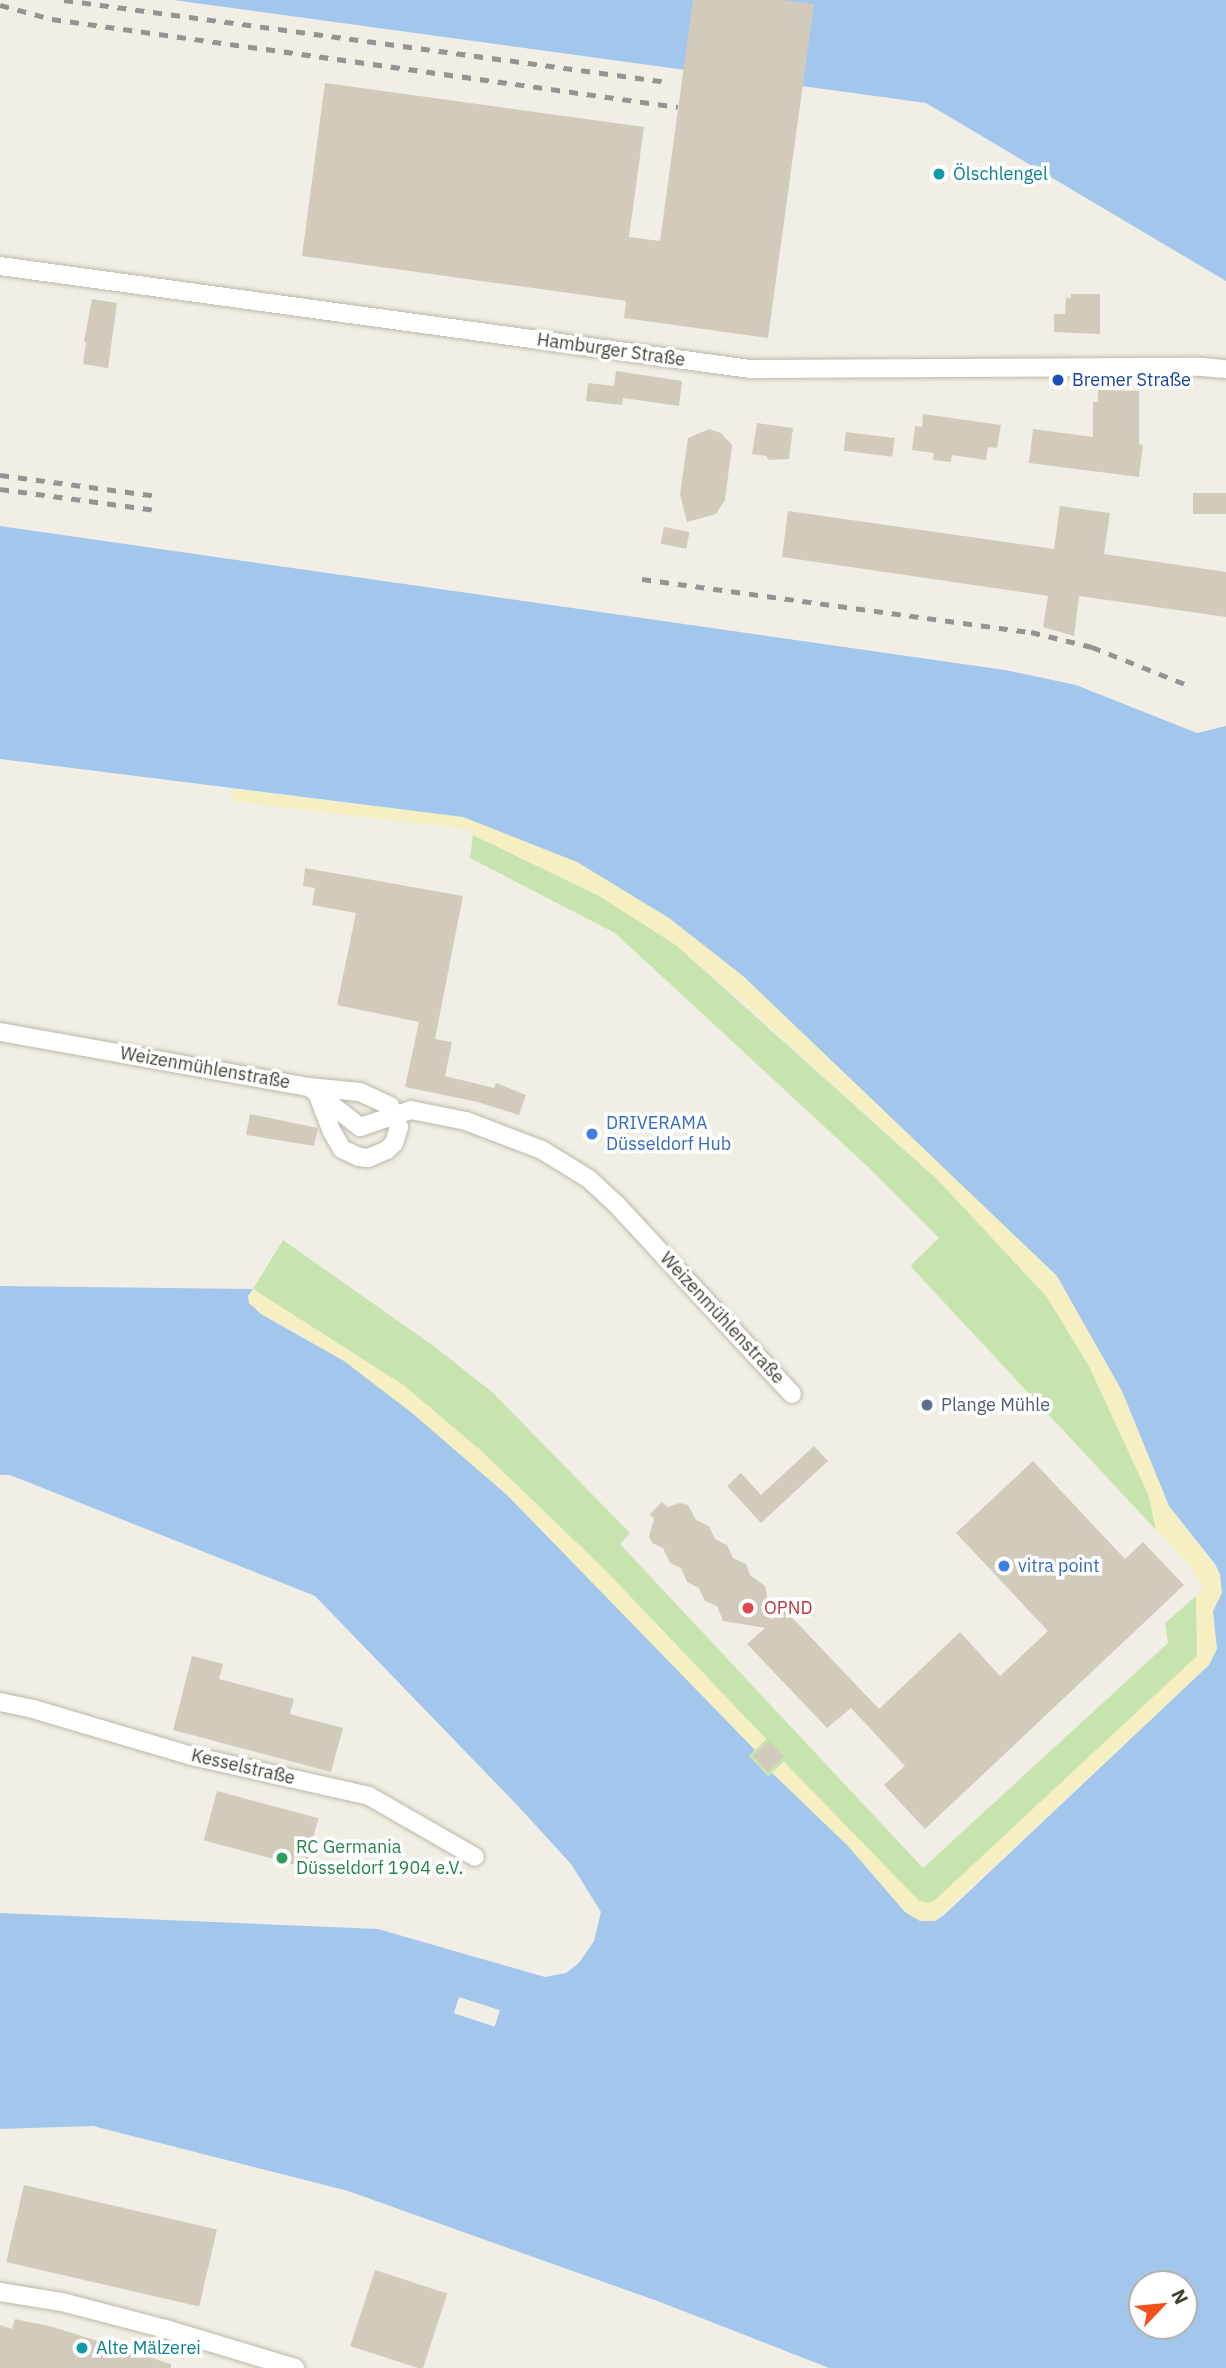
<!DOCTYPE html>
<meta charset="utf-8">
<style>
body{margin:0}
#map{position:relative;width:1226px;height:2368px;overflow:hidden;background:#f1efe5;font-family:"IBM Plex Sans",sans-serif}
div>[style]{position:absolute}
.green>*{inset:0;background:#c7e4af}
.sand>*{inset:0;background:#f5efc1}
.water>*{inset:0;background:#a3c7ec}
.pier>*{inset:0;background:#f1efe5;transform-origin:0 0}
.building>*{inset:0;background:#d2cbbb;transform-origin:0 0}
.roads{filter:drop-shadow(0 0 2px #bcb7a8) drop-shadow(0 0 2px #bcb7a8)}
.street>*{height:18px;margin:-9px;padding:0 9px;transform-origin:9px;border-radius:9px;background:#fff}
.rail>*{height:5px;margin-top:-2.5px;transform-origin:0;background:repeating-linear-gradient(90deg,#949494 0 9px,transparent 0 18px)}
.dots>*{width:19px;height:19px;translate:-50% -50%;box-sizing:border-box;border:4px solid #fff;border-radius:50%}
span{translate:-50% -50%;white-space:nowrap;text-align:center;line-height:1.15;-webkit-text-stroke:7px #fff;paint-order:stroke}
.culture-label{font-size:18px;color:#0d838f}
.left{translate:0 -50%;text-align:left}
.street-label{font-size:18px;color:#433f35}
.transit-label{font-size:18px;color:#164399}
.shop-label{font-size:18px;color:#366cbe}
.service-label{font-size:18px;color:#4e5e75}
.health-label{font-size:18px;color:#be3a42}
.leisure-label{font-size:18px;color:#27864d}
.north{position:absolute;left:1128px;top:2270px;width:70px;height:70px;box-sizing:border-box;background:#fff;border:2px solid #b4b2ae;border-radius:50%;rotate:64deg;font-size:19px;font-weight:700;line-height:28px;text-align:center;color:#433f35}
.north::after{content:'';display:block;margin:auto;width:24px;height:32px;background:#f0511d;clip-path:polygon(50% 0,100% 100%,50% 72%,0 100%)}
</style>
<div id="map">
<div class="green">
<i style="clip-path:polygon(473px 835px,599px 895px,676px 945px,939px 1181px,1047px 1297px,1089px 1366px,1149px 1496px,1156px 1530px,913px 1269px,911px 1265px,939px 1238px,867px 1166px,615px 933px,470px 858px)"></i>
<i style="clip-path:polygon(283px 1240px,435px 1347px,492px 1392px,630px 1533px,620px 1544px,923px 1868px,1168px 1643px,1165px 1623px,1196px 1596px,1197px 1659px,936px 1900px,929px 1903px,919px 1901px,784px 1762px,768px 1776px,749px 1756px,766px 1739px,605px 1570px,479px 1449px,403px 1385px,253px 1289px)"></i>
</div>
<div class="sand">
<i style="clip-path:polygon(233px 789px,463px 817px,577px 862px,669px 918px,743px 976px,1057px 1276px,1122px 1391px,1169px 1506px,1220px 1574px,1222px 1593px,1213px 1611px,1217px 1649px,1209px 1665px,935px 1921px,920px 1921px,905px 1912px,847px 1845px,772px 1773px,784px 1762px,919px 1901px,929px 1903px,936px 1899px,1198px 1655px,1196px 1596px,1203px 1588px,1192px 1567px,1156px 1530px,1149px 1496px,1089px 1366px,1047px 1297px,939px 1181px,735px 995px,676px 945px,599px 896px,473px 835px,473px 830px,231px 801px)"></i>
<i style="clip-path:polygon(253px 1289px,403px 1385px,479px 1449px,605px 1570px,766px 1739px,755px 1750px,507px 1495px,412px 1413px,304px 1336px,261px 1314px,249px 1303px,248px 1296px)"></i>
</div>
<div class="water">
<i style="clip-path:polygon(173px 0,1226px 0,1226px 281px,926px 103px)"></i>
<i style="clip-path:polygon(evenodd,0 526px,1005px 670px,1076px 685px,1197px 733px,1226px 726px,1226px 2368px,829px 2368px,660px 2302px,348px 2191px,93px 2126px,0 2129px,0 1913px,378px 1929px,545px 1977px,566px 1973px,579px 1963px,594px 1941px,601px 1912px,571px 1864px,518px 1806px,315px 1596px,10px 1475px,0 1475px,0 1286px,253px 1289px,248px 1296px,249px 1303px,261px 1314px,344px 1361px,412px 1413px,507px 1495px,755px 1750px,749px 1756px,768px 1776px,772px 1773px,847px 1845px,905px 1912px,920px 1921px,935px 1921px,944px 1915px,1209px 1665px,1217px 1649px,1213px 1611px,1222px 1593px,1220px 1574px,1215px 1564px,1169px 1506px,1122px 1391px,1057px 1276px,743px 976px,669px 918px,577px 862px,463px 817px,0 759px,0 526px,1142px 2284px,1184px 2284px,1184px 2326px,1142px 2326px,1142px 2284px)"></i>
</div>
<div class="pier">
<i style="left:459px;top:1997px;width:43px;height:17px;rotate:18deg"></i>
</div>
<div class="building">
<i style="clip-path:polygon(693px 0,781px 0,814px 4px,768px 338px,624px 318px,626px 301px,302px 256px,325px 83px,644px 127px,629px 237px,660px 241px)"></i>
<i style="clip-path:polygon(1071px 294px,1100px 294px,1100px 334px,1054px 332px,1054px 314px,1065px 314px,1066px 298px,1071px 298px)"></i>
<i style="clip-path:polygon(92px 299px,117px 303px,108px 368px,83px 364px,86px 342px,84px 342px)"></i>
<i style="clip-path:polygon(616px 371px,682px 381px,679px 406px,623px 398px,622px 405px,586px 401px,588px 383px,614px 386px)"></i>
<i style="clip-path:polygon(1098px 390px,1139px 391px,1139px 444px,1143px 445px,1139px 477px,1029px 463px,1033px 429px,1093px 437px,1093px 402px,1098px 402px)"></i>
<i style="clip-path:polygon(923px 414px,1001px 425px,997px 448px,988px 447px,986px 460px,952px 455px,951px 462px,933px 460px,934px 453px,912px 450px,915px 426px,922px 427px)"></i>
<i style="clip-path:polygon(757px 423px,793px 428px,789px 459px,769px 460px,766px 456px,752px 454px)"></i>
<i style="clip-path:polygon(709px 429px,721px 433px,732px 445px,725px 500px,716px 514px,687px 522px,680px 494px,688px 438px)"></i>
<i style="left:846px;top:432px;width:49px;height:19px;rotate:7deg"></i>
<i style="left:1193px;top:493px;width:33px;height:21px"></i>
<i style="clip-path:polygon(1060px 506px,1110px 513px,1104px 554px,1226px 572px,1226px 617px,1079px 596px,1074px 636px,1043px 627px,1048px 596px,782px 557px,788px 511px,1054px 549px)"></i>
<i style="left:664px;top:527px;width:26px;height:17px;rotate:11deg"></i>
<i style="clip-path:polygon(305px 868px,463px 896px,435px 1039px,452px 1042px,445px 1076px,494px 1088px,496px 1083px,526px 1095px,519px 1115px,478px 1102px,405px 1087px,419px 1022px,337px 1005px,356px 913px,312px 905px,315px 888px,303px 886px)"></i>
<i style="clip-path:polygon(250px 1114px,318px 1128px,314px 1146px,246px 1135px)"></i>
<i style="clip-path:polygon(814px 1446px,828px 1461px,761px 1523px,727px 1486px,741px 1473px,761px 1495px)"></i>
<i style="clip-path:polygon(1033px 1461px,1125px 1559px,1143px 1542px,1184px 1585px,925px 1829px,884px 1785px,905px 1766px,851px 1708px,827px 1728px,747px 1644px,765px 1628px,723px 1621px,717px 1606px,705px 1601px,699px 1588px,687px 1582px,681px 1568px,670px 1563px,663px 1548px,652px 1543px,649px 1537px,654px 1519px,650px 1514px,662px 1502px,667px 1507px,680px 1503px,688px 1505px,696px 1520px,709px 1526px,715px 1539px,727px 1545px,733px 1558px,746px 1564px,750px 1575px,765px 1586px,772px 1620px,784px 1609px,879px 1709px,960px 1632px,1000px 1676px,1048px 1631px,956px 1533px)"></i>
<i style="clip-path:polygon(192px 1656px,223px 1664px,219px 1679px,294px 1699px,290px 1714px,343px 1728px,331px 1772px,173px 1730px)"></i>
<i style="left:769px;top:1741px;width:22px;height:22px;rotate:47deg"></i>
<i style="left:217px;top:1791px;width:105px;height:51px;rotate:15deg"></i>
<i style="left:24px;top:2185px;width:198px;height:79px;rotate:13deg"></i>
<i style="left:375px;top:2270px;width:76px;height:80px;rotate:18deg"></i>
<i style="clip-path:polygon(15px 2319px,53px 2327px,171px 2364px,171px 2368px,0 2368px,0 2325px,12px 2329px)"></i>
</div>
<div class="roads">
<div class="street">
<i style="left:0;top:266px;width:757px;rotate:7.82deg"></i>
<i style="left:750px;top:369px;width:452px;rotate:-0.3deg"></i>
<i style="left:1202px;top:367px;width:24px;rotate:5deg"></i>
<i style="left:0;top:1032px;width:314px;rotate:10.1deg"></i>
<i style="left:309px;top:1087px;width:51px;rotate:5.6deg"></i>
<i style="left:360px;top:1092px;width:33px;rotate:25deg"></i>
<i style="left:390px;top:1106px;width:23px;rotate:67deg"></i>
<i style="left:399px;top:1127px;width:17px;rotate:107deg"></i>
<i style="left:394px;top:1143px;width:10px;rotate:135deg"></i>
<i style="left:387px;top:1150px;width:21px;rotate:157deg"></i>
<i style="left:368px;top:1158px;width:9px;rotate:-174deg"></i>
<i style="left:359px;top:1157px;width:19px;rotate:-155deg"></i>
<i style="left:342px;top:1149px;width:20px;rotate:-120deg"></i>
<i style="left:332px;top:1132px;width:40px;rotate:-111deg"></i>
<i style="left:309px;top:1087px;width:65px;rotate:38.1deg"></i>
<i style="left:360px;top:1127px;width:54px;rotate:-18.4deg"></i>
<i style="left:411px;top:1110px;width:56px;rotate:11.3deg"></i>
<i style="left:466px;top:1121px;width:81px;rotate:20.9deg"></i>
<i style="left:542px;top:1150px;width:55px;rotate:31.7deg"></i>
<i style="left:589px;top:1179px;width:37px;rotate:43deg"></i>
<i style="left:616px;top:1204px;width:259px;rotate:47.2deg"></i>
<i style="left:0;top:1702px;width:34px;rotate:12deg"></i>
<i style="left:33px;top:1709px;width:166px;rotate:16.5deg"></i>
<i style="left:192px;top:1756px;width:181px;rotate:12.7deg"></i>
<i style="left:369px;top:1796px;width:122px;rotate:29.9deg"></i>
<i style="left:0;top:2292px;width:63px;rotate:9.2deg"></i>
<i style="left:62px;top:2302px;width:107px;rotate:14.6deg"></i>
<i style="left:166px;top:2329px;width:135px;rotate:16.8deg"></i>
</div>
</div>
<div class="rail">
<i style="left:64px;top:0;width:609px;rotate:7.74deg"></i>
<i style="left:0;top:5px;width:54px;rotate:15.1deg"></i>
<i style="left:52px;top:19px;width:632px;rotate:8deg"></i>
<i style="left:0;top:475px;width:159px;rotate:7.6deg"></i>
<i style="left:0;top:489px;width:157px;rotate:7.7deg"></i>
<i style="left:642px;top:579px;width:393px;rotate:7.8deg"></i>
<i style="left:1031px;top:632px;width:63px;rotate:13.8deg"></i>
<i style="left:1092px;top:647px;width:100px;rotate:21.7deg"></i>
</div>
<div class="dots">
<i style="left:939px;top:174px;background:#0f9aa8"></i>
<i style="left:1058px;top:380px;background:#1a4fb4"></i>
<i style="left:592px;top:1134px;background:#3f7fe0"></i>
<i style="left:927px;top:1405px;background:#5c6f8a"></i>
<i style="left:1004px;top:1566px;background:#3f7fe0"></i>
<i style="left:748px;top:1608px;background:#e0444e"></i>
<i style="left:282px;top:1858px;background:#2e9e5b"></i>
<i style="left:82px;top:2348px;background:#0f9aa8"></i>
</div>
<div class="culture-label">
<span class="left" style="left:953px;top:174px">Ölschlengel</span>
<span class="left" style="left:96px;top:2348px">Alte Mälzerei</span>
</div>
<div class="street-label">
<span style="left:611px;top:350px;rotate:8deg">Hamburger Straße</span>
<span style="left:205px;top:1068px;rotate:10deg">Weizenmühlenstraße</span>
<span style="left:722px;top:1318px;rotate:47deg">Weizenmühlenstraße</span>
<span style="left:243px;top:1767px;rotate:13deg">Kesselstraße</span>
</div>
<div class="transit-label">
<span class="left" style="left:1072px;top:380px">Bremer Straße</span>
</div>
<div class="shop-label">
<span class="left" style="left:606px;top:1134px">DRIVERAMA<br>Düsseldorf Hub</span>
<span class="left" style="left:1018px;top:1566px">vitra point</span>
</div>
<div class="service-label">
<span class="left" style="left:941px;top:1405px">Plange Mühle</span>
</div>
<div class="health-label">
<span class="left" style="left:764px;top:1608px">OPND</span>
</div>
<div class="leisure-label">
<span class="left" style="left:296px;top:1858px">RC Germania<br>Düsseldorf 1904 e.V.</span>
</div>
<div class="north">N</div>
</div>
